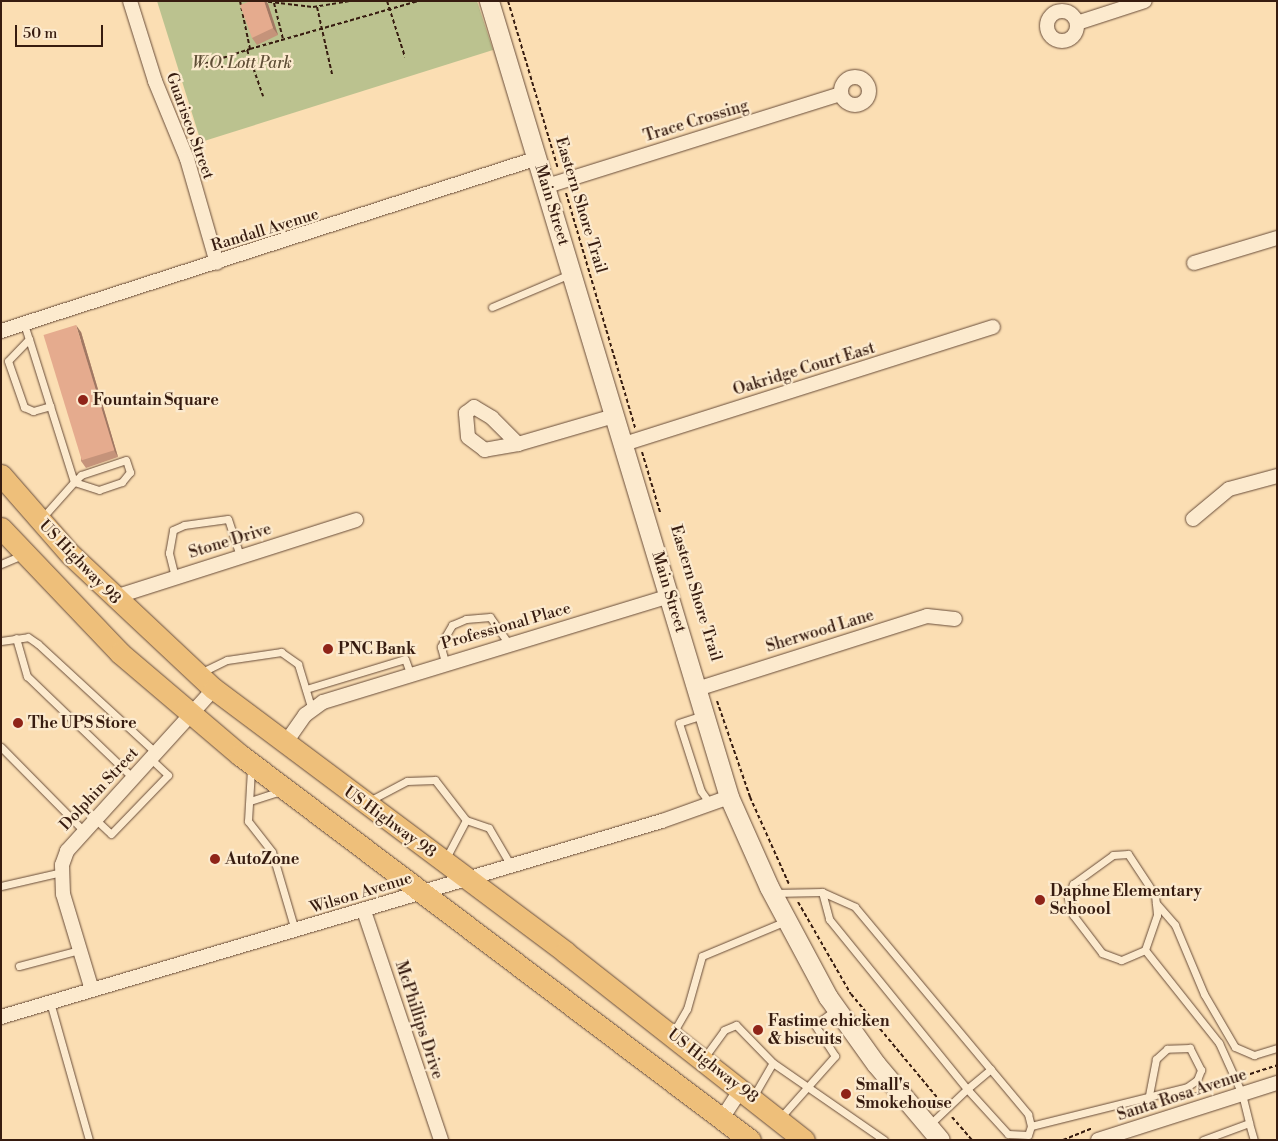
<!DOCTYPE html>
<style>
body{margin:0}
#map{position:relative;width:1278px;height:1141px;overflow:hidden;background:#fbdeb3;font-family:"Libre Bodoni",serif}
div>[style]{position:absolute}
.green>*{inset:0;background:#bbc28f}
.path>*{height:2px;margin-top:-1px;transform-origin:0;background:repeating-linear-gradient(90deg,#371c10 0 4px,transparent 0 6.5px)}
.roads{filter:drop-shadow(0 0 1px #684c39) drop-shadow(0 0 1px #684c39)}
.service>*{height:7px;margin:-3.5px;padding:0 3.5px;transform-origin:3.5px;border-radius:3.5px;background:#fceace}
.minor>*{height:14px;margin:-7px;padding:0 7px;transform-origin:7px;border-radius:7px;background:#fceace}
.minor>.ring{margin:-7px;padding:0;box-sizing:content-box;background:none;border:14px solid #fceace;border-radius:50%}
.secondary>*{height:19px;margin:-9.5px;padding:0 9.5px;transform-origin:9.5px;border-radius:9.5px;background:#fceace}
.primary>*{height:21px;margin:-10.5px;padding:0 10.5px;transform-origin:10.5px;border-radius:10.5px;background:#eebf7a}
.wall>*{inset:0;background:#c5937a}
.shaded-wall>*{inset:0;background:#a07863}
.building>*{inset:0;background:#e5ab8e;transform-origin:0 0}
.dots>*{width:14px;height:14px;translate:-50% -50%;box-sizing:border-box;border:2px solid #fceace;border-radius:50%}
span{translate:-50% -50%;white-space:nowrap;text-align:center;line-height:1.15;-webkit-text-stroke:4.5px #fceace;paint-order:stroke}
.park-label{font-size:16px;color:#5f4e36;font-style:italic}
.street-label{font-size:16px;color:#371c10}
.poi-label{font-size:16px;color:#371c10;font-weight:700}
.left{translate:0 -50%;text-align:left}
.frame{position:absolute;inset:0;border:2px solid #371c10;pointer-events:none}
.scale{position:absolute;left:15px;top:25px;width:88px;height:22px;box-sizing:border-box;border:2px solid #371c10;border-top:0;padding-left:6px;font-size:15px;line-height:18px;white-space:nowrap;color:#371c10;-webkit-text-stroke:4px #fceace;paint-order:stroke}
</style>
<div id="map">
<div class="green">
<i style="clip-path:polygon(157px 1px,477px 1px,493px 50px,201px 142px)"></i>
</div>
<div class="path">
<i style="left:240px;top:1px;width:49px;rotate:78.2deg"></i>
<i style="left:250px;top:49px;width:175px;rotate:-15.9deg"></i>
<i style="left:262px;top:1px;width:51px;rotate:6.7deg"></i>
<i style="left:313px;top:7px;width:36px;rotate:-9deg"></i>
<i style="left:387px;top:1px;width:59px;rotate:72.2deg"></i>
<i style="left:508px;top:1px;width:175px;rotate:73.4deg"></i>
<i style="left:274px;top:3px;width:37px;rotate:76deg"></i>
<i style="left:317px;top:7px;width:69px;rotate:77.4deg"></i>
<i style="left:247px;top:50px;width:49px;rotate:70.8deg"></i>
<i style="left:192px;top:68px;width:61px;rotate:-18.1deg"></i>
<i style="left:566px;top:193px;width:245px;rotate:73.6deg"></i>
<i style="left:642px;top:452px;width:63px;rotate:73.3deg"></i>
<i style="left:717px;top:701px;width:102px;rotate:71deg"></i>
<i style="left:750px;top:797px;width:95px;rotate:65.9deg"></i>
<i style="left:798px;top:902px;width:106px;rotate:60.1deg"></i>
<i style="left:851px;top:994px;width:139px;rotate:50.2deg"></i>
<i style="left:1244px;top:1076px;width:35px;rotate:-18deg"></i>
<i style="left:1194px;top:1094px;width:35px;rotate:-20deg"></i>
<i style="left:952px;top:1117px;width:30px;rotate:49deg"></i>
<i style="left:1063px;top:1140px;width:32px;rotate:-22deg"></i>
</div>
<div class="roads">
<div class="service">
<i style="left:492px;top:307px;width:85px;rotate:-22.9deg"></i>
<i style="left:24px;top:324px;width:16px;rotate:72deg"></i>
<i style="left:29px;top:339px;width:30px;rotate:134deg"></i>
<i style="left:8px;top:361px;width:49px;rotate:70.8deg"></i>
<i style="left:24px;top:407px;width:10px;rotate:24deg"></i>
<i style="left:33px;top:411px;width:18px;rotate:-16deg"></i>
<i style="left:50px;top:406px;width:70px;rotate:-107.4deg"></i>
<i style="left:42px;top:518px;width:48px;rotate:-48.4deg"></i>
<i style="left:74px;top:482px;width:10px;rotate:-45deg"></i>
<i style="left:81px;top:475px;width:47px;rotate:-18.4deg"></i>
<i style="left:126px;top:460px;width:13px;rotate:72deg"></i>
<i style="left:130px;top:472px;width:13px;rotate:129deg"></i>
<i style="left:122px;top:482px;width:24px;rotate:161deg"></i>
<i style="left:99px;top:490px;width:26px;rotate:-162deg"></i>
<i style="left:74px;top:482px;width:80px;rotate:-107.5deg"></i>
<i style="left:1px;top:564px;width:23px;rotate:-23deg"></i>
<i style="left:175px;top:577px;width:25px;rotate:-104deg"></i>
<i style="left:169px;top:553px;width:23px;rotate:-80deg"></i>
<i style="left:173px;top:530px;width:12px;rotate:-24deg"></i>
<i style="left:184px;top:525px;width:44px;rotate:-7.8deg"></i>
<i style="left:228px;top:519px;width:39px;rotate:72deg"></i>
<i style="left:16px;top:638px;width:40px;rotate:74deg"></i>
<i style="left:27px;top:676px;width:149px;rotate:43.9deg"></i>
<i style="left:1px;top:641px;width:27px;rotate:-8deg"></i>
<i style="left:28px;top:637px;width:12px;rotate:35deg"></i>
<i style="left:38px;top:644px;width:161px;rotate:42.7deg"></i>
<i style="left:445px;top:662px;width:16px;rotate:-105deg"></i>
<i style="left:441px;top:647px;width:11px;rotate:-68deg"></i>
<i style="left:445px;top:637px;width:14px;rotate:-60deg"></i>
<i style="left:452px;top:625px;width:15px;rotate:-23deg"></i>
<i style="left:466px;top:619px;width:24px;rotate:-5deg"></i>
<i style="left:490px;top:617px;width:32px;rotate:55deg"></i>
<i style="left:200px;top:673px;width:30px;rotate:-26deg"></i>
<i style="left:227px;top:660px;width:55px;rotate:-8.4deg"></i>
<i style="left:281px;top:652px;width:21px;rotate:35deg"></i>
<i style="left:298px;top:664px;width:48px;rotate:73.1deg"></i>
<i style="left:306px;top:689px;width:103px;rotate:-16.9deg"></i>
<i style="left:405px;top:659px;width:15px;rotate:70deg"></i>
<i style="left:703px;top:715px;width:25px;rotate:162deg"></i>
<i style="left:679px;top:723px;width:71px;rotate:72.1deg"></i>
<i style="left:701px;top:791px;width:16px;rotate:55deg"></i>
<i style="left:1px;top:747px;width:115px;rotate:45.4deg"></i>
<i style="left:251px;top:769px;width:52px;rotate:93.3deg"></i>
<i style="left:248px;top:821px;width:39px;rotate:52deg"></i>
<i style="left:272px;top:852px;width:81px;rotate:73.6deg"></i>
<i style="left:250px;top:801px;width:32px;rotate:-18deg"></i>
<i style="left:369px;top:801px;width:43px;rotate:-27.8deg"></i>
<i style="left:407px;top:781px;width:28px;rotate:-2deg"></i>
<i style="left:435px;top:780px;width:51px;rotate:52.2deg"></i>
<i style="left:466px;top:820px;width:45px;rotate:117.7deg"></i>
<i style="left:94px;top:818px;width:23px;rotate:43deg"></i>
<i style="left:111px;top:834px;width:82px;rotate:-46deg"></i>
<i style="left:168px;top:775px;width:23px;rotate:-137deg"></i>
<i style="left:466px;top:820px;width:24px;rotate:19deg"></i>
<i style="left:489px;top:828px;width:42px;rotate:59.7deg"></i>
<i style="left:1128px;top:854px;width:49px;rotate:56.6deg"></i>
<i style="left:1155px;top:895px;width:20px;rotate:84deg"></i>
<i style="left:1157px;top:915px;width:37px;rotate:109deg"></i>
<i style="left:1145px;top:950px;width:26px;rotate:157deg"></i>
<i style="left:1121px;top:960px;width:20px;rotate:-160deg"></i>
<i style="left:1102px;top:953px;width:48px;rotate:-127.3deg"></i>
<i style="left:1073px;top:915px;width:19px;rotate:-106deg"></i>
<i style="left:1068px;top:897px;width:14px;rotate:-69deg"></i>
<i style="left:1073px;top:884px;width:49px;rotate:-35.9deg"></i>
<i style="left:1113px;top:855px;width:15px;rotate:-4deg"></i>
<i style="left:1px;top:886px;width:63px;rotate:-12.9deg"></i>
<i style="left:822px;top:892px;width:28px;rotate:75deg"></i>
<i style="left:829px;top:919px;width:219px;rotate:50.9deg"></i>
<i style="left:967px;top:1089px;width:31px;rotate:-40deg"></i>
<i style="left:774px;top:893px;width:48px;rotate:-1.2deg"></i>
<i style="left:822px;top:892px;width:36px;rotate:24deg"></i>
<i style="left:855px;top:907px;width:270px;rotate:50.1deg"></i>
<i style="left:1028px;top:1114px;width:12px;rotate:76deg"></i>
<i style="left:1031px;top:1126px;width:9px;rotate:108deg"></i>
<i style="left:1028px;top:1135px;width:20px;rotate:-177deg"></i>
<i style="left:1008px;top:1134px;width:61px;rotate:-132.3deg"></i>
<i style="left:967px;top:1089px;width:54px;rotate:136.5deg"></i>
<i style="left:1156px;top:903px;width:29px;rotate:49deg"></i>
<i style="left:1175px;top:925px;width:75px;rotate:67.2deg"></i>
<i style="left:1204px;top:994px;width:61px;rotate:59.7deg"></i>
<i style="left:1235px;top:1047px;width:21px;rotate:23deg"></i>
<i style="left:1254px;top:1055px;width:24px;rotate:-17deg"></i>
<i style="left:1145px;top:950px;width:119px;rotate:51.5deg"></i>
<i style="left:1219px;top:1043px;width:56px;rotate:65.7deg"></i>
<i style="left:1242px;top:1094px;width:30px;rotate:76deg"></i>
<i style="left:1249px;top:1123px;width:49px;rotate:159.7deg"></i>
<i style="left:19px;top:966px;width:62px;rotate:-14.9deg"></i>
<i style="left:50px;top:1002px;width:143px;rotate:74.2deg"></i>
<i style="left:673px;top:1033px;width:28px;rotate:-60deg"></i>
<i style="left:687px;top:1009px;width:55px;rotate:-74.2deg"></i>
<i style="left:702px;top:956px;width:91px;rotate:-22.6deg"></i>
<i style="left:704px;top:1058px;width:34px;rotate:-54deg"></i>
<i style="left:724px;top:1030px;width:13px;rotate:-23deg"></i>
<i style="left:736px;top:1025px;width:53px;rotate:45.8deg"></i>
<i style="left:753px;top:1097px;width:39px;rotate:-60deg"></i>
<i style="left:773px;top:1063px;width:135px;rotate:34.7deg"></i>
<i style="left:780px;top:1118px;width:83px;rotate:-48.4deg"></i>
<i style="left:835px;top:1056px;width:37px;rotate:-123deg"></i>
<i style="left:815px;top:1025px;width:26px;rotate:-37deg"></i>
<i style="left:1249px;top:1123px;width:18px;rotate:74deg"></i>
<i style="left:1031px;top:1126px;width:161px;rotate:-14deg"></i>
<i style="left:1187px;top:1087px;width:12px;rotate:-35deg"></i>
<i style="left:1197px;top:1080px;width:11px;rotate:-68deg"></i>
<i style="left:1201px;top:1070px;width:25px;rotate:-117deg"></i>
<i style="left:1190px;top:1048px;width:23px;rotate:178deg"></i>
<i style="left:1167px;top:1049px;width:15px;rotate:138deg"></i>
<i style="left:1156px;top:1059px;width:37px;rotate:101deg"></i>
</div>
<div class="minor">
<i style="left:130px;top:1px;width:84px;rotate:72.6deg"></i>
<i style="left:155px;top:81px;width:84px;rotate:67.7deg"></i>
<i style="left:187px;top:159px;width:108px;rotate:73.9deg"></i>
<i class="ring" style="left:1047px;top:11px;width:16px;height:16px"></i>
<i style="left:1077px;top:23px;width:71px;rotate:-17.9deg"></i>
<i class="ring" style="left:841px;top:77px;width:14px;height:14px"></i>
<i style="left:547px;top:186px;width:308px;rotate:-17.4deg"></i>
<i style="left:1194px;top:263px;width:87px;rotate:-16.8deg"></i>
<i style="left:1px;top:331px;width:564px;rotate:-17.86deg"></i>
<i style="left:474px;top:407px;width:21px;rotate:31deg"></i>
<i style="left:492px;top:418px;width:37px;rotate:45deg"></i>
<i style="left:518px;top:444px;width:34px;rotate:170deg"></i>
<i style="left:485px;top:450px;width:21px;rotate:-143deg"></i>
<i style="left:468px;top:437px;width:24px;rotate:-95deg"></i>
<i style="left:466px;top:413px;width:10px;rotate:-37deg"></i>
<i style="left:518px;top:444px;width:100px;rotate:-16.3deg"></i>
<i style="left:624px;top:444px;width:387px;rotate:-17.6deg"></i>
<i style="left:1193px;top:519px;width:47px;rotate:-39.8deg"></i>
<i style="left:1229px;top:489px;width:50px;rotate:-15.2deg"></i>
<i style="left:115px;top:597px;width:253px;rotate:-17.7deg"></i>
<i style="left:697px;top:689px;width:241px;rotate:-17.6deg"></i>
<i style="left:927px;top:616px;width:28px;rotate:6deg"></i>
<i style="left:284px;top:745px;width:37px;rotate:-55deg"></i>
<i style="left:305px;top:715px;width:22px;rotate:-36deg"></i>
<i style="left:323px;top:702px;width:363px;rotate:-17deg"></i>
<i style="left:364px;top:911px;width:242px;rotate:71.4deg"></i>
<i style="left:92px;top:990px;width:100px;rotate:-106.8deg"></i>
<i style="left:63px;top:894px;width:29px;rotate:-92deg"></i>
<i style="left:62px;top:865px;width:15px;rotate:-70deg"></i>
<i style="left:67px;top:851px;width:219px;rotate:-47.8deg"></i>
<i style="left:1px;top:1017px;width:689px;rotate:-16.52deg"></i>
<i style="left:662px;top:821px;width:71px;rotate:-19.7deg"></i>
<i style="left:723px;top:1117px;width:35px;rotate:-57deg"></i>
<i style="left:1098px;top:1140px;width:188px;rotate:-17.7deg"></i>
</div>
<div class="secondary">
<i style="left:489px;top:1px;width:831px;rotate:73.22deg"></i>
<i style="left:729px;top:797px;width:98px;rotate:66deg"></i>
<i style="left:769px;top:887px;width:125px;rotate:61.8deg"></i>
<i style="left:828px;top:997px;width:82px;rotate:54.4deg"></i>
<i style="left:876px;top:1064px;width:99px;rotate:49.9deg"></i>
</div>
<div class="primary">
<i style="left:1px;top:475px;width:105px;rotate:48.9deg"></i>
<i style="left:70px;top:554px;width:197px;rotate:43.2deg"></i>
<i style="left:214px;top:689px;width:439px;rotate:36.8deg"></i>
<i style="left:565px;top:952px;width:304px;rotate:38.2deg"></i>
<i style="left:1px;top:528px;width:173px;rotate:46.4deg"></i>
<i style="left:120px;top:653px;width:157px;rotate:40.4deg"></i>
<i style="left:240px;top:755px;width:639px;rotate:37.05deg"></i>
</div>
</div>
<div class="wall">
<i style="clip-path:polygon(251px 1px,266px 1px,268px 4px,278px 35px,257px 45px,252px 38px)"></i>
<i style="clip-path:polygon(81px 332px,118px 457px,86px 468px,81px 461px)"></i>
</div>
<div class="shaded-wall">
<i style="clip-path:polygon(264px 1px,266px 1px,268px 4px,278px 35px,273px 28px)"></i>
<i style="clip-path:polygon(76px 325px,81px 332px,118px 457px,114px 450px)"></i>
</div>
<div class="building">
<i style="clip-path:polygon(251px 1px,264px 1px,273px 28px,252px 38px,240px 5px)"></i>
<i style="left:76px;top:325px;width:131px;height:34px;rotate:73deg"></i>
</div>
<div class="dots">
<i style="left:83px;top:400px;background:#8f2418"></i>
<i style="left:328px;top:649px;background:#8f2418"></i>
<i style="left:18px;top:723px;background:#8f2418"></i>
<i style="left:215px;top:859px;background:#8f2418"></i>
<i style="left:1040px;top:900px;background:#8f2418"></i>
<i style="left:758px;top:1030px;background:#8f2418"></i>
<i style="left:846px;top:1094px;background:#8f2418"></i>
</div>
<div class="park-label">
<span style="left:242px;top:63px">W.O. Lott Park</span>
</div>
<div class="street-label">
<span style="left:696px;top:121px;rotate:-17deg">Trace Crossing</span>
<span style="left:190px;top:126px;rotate:70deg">Guarisco Street</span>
<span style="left:552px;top:205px;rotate:73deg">Main Street</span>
<span style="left:581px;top:205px;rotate:73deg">Eastern Shore Trail</span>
<span style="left:265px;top:230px;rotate:-17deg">Randall Avenue</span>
<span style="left:804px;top:369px;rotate:-17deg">Oakridge Court East</span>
<span style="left:230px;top:541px;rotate:-17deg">Stone Drive</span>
<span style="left:80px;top:562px;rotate:46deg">US Highway 98</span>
<span style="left:669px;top:592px;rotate:73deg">Main Street</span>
<span style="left:696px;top:593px;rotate:73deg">Eastern Shore Trail</span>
<span style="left:506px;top:626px;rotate:-16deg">Professional Place</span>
<span style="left:820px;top:631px;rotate:-17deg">Sherwood Lane</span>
<span style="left:99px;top:789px;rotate:-47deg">Dolphin Street</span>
<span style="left:390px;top:822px;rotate:36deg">US Highway 98</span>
<span style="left:361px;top:893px;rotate:-17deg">Wilson Avenue</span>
<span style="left:419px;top:1020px;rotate:72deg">McPhillips Drive</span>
<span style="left:713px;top:1066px;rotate:38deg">US Highway 98</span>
<span style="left:1182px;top:1095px;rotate:-18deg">Santa Rosa Avenue</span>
</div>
<div class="poi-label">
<span class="left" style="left:93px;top:400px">Fountain Square</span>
<span class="left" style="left:338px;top:649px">PNC Bank</span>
<span class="left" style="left:28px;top:723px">The UPS Store</span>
<span class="left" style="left:225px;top:859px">AutoZone</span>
<span class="left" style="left:1050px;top:900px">Daphne Elementary<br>Schoool</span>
<span class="left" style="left:768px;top:1030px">Fastime chicken<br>&amp; biscuits</span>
<span class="left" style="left:856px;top:1094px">Small's<br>Smokehouse</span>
</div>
<div class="frame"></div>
<div class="scale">50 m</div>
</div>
